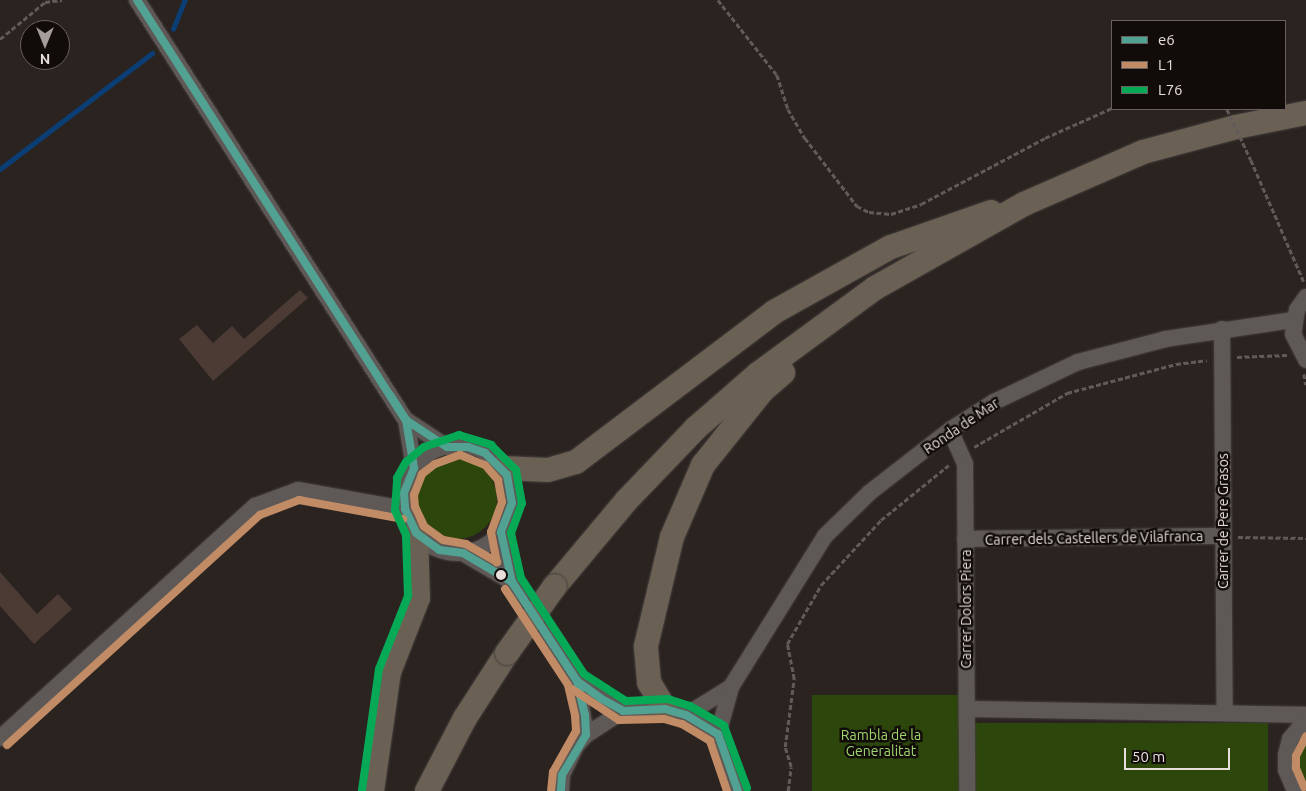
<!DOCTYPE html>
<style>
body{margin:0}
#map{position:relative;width:1306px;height:791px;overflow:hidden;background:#2a2320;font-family:Ubuntu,sans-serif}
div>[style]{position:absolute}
.green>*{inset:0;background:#2d460b;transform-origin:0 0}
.round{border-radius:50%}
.stream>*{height:4.5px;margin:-2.25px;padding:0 2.25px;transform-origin:2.25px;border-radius:2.25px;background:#0c3e76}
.building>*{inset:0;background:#4c3b35}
.path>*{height:2.5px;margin-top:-1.25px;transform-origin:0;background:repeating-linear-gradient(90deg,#605b5a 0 5px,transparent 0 7.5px)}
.roads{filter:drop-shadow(0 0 1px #453f3d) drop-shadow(0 0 1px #453f3d)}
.minor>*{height:16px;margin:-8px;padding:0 8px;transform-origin:8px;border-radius:8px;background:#5e5956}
.minor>.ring{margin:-8px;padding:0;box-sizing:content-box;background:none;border:16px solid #5e5956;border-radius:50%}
.highway>*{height:24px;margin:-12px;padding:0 12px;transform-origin:12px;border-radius:12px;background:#6a6053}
.path-bridge>*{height:2.5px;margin-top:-1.25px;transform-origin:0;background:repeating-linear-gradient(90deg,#605b5a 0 5px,transparent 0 7.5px)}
.bridges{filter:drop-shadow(0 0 1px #453f3d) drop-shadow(0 0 1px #453f3d)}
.highway-bridge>*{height:24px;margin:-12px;padding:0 12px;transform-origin:12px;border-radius:12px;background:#6a6053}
.bus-1>*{height:8px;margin:-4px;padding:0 4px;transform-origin:4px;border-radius:4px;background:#52a294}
.bus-2>*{height:8px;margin:-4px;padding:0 4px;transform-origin:4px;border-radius:4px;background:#c18c65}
.bus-3>*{height:8px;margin:-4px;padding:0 4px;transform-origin:4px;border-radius:4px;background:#06aa56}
.dots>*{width:14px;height:14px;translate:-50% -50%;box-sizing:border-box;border:2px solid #110c0a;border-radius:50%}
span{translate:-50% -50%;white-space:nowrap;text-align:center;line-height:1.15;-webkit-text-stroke:5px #110c0a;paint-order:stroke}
.street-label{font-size:14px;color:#e7dfdc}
.park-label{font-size:14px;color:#9fd76e}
.legend{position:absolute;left:1111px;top:20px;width:175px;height:90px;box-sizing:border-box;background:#110c0a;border:1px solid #67605e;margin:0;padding:6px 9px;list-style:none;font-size:15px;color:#e7dfdc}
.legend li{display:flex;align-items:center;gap:10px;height:25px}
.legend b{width:25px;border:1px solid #67605e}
.north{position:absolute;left:20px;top:20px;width:50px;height:50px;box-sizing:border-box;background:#110c0a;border:1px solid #67605e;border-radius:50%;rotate:180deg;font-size:14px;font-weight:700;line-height:20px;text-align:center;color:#e7dfdc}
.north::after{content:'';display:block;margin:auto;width:18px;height:22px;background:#a59d9a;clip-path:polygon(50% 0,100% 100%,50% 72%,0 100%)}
.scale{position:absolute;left:1124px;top:748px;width:106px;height:22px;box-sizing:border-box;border:2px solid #e7dfdc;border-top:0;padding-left:6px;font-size:15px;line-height:18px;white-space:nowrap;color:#e7dfdc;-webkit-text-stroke:4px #110c0a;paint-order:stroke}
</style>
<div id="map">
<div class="green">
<i class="round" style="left:417px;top:459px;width:80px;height:80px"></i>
<i style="left:812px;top:695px;width:149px;height:97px"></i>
<i style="left:973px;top:723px;width:295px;height:68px"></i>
<i style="clip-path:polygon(1306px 735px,1306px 790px,1297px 767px,1297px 754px)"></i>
</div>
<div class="stream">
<i style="left:173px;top:29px;width:31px;rotate:-68deg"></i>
<i style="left:0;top:169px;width:191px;rotate:-37.3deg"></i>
</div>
<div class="building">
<i style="clip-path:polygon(300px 290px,308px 298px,213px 381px,179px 339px,197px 325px,213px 343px,232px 326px,244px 339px)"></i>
<i style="clip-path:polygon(0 572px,37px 614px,58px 594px,72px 609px,34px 644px,0 606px)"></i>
</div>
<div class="path">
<i style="left:718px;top:0;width:95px;rotate:51.8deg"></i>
<i style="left:777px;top:75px;width:36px;rotate:72deg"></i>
<i style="left:788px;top:109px;width:34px;rotate:60deg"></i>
<i style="left:805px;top:138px;width:86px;rotate:52.6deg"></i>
<i style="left:857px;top:206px;width:13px;rotate:27deg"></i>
<i style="left:869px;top:212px;width:22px;rotate:5deg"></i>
<i style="left:891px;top:214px;width:32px;rotate:-18deg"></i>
<i style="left:921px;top:204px;width:140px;rotate:-28deg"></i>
<i style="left:1045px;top:138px;width:73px;rotate:-24.1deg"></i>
<i style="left:0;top:39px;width:58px;rotate:-39.4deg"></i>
<i style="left:45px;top:2px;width:17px;rotate:-7deg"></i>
<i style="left:1251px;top:160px;width:133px;rotate:66.5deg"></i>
<i style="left:1237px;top:357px;width:50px;rotate:-2.3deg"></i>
<i style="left:1304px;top:374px;width:11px;rotate:80deg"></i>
<i style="left:974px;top:447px;width:108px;rotate:-30.1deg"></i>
<i style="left:1067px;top:393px;width:113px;rotate:-14.9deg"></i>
<i style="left:1176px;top:364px;width:31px;rotate:-7deg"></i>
<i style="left:1238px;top:537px;width:68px;rotate:0.8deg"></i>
<i style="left:788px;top:791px;width:24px;rotate:-83deg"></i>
<i style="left:791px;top:767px;width:21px;rotate:-107deg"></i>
<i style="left:785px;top:747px;width:69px;rotate:-82.5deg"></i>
<i style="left:794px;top:679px;width:36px;rotate:-101deg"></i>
<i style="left:787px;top:644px;width:68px;rotate:-60deg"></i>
<i style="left:821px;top:585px;width:88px;rotate:-47.3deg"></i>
<i style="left:881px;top:520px;width:87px;rotate:-39deg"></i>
</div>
<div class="roads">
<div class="minor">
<i style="left:137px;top:0;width:499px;rotate:57.4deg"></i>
<i style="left:406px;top:420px;width:49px;rotate:80.5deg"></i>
<i style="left:1306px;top:297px;width:16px;rotate:125deg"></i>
<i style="left:1297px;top:310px;width:24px;rotate:99deg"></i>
<i style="left:1293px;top:334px;width:29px;rotate:63deg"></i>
<i style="left:1222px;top:329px;width:384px;rotate:89.6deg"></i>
<i style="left:406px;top:420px;width:49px;rotate:33.4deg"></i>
<i style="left:950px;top:430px;width:37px;rotate:66deg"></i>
<i style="left:965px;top:464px;width:327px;rotate:89.6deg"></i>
<i class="ring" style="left:404px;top:445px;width:92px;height:92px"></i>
<i style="left:501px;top:532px;width:51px;rotate:77.6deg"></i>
<i style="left:512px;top:582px;width:118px;rotate:56.7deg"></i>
<i style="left:577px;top:681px;width:55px;rotate:80.5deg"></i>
<i style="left:965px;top:539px;width:258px;rotate:-0.7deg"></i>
<i style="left:463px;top:553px;width:57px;rotate:30.6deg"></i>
<i style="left:577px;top:681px;width:55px;rotate:33.1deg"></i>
<i style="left:967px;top:709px;width:339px;rotate:1deg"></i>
<i style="left:686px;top:715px;width:53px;rotate:-31.9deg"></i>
<i style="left:718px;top:734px;width:49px;rotate:-74.5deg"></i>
<i style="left:731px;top:687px;width:178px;rotate:-58.1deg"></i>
<i style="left:825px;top:536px;width:62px;rotate:-44.3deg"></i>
<i style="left:869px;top:493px;width:103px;rotate:-37.9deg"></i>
<i style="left:950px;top:430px;width:52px;rotate:-32.5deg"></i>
<i style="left:994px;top:402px;width:93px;rotate:-25.5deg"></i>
<i style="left:1078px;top:362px;width:91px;rotate:-14.6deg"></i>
<i style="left:1166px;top:339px;width:128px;rotate:-8.5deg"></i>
<i style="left:0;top:738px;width:345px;rotate:-42.3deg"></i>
<i style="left:255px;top:506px;width:46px;rotate:-20.4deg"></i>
<i style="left:298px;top:490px;width:109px;rotate:10.1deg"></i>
<i style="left:561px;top:791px;width:16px;rotate:-86deg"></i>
<i style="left:562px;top:775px;width:32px;rotate:-64deg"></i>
<i style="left:576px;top:746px;width:15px;rotate:-48deg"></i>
<i style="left:586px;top:735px;width:44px;rotate:-33deg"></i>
<i style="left:623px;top:711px;width:42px;rotate:-2.7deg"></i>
<i style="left:665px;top:709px;width:22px;rotate:16deg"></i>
<i style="left:686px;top:715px;width:37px;rotate:31deg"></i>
<i style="left:718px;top:734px;width:60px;rotate:70.7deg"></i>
<i style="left:1295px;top:791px;width:23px;rotate:-113deg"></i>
<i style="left:1286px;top:770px;width:15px;rotate:-90deg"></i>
<i style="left:1286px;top:755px;width:16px;rotate:-76deg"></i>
<i style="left:1290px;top:739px;width:25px;rotate:-50deg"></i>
</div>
<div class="highway">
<i style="left:503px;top:468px;width:45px;rotate:2.5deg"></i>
<i style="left:548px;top:470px;width:29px;rotate:-16deg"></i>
<i style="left:576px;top:462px;width:248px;rotate:-37.1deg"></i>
<i style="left:774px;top:312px;width:134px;rotate:-29.1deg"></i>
<i style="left:891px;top:247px;width:106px;rotate:-19.3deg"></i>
<i style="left:555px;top:586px;width:111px;rotate:-50.1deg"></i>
<i style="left:626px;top:501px;width:101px;rotate:-46.2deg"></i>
<i style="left:696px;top:428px;width:82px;rotate:-41.1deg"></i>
<i style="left:758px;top:374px;width:145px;rotate:-36.3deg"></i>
<i style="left:875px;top:288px;width:171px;rotate:-29.4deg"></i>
<i style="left:1024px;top:204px;width:130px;rotate:-23.6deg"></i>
<i style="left:1143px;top:152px;width:96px;rotate:-15deg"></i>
<i style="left:1236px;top:127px;width:71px;rotate:-11.3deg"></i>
<i style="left:665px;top:709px;width:31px;rotate:-121deg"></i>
<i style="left:649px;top:682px;width:36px;rotate:-95deg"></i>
<i style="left:646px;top:646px;width:112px;rotate:-76.6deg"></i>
<i style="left:672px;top:537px;width:78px;rotate:-66.7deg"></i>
<i style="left:703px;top:465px;width:95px;rotate:-51.4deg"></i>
<i style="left:762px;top:391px;width:28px;rotate:-41deg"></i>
<i style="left:372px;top:791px;width:120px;rotate:-81.9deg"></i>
<i style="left:389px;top:672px;width:79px;rotate:-68.6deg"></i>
<i style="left:418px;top:598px;width:65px;rotate:-91.8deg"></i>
<i style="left:427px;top:791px;width:82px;rotate:-62.5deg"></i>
<i style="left:465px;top:718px;width:77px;rotate:-57.1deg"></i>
</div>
</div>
<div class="path-bridge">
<i style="left:1227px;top:109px;width:56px;rotate:64.8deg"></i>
</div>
<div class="bridges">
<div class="highway-bridge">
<i style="left:507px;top:653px;width:82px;rotate:-54.4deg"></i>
</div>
</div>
<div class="bus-1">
<i style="left:137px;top:0;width:499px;rotate:57.4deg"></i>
<i style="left:406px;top:420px;width:49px;rotate:80.5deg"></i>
<i style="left:414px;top:468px;width:27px;rotate:112deg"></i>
<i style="left:404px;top:493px;width:16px;rotate:86deg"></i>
<i style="left:405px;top:509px;width:26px;rotate:65deg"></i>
<i style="left:416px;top:533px;width:29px;rotate:36deg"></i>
<i style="left:439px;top:550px;width:24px;rotate:7deg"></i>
<i style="left:463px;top:553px;width:57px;rotate:30.6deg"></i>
<i style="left:512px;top:582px;width:118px;rotate:56.7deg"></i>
<i style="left:577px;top:681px;width:29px;rotate:36deg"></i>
<i style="left:600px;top:698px;width:26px;rotate:29deg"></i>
<i style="left:623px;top:711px;width:42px;rotate:-2.7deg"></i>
<i style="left:665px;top:709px;width:22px;rotate:16deg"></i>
<i style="left:686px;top:715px;width:37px;rotate:31deg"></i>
<i style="left:718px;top:734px;width:60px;rotate:70.7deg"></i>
<i style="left:390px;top:395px;width:30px;rotate:57deg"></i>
<i style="left:406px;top:420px;width:49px;rotate:33.4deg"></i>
<i style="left:447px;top:447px;width:21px"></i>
<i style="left:468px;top:447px;width:18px;rotate:19deg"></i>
<i style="left:485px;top:453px;width:31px;rotate:45deg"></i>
<i style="left:507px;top:475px;width:28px;rotate:80deg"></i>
<i style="left:512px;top:503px;width:31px;rotate:111deg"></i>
<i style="left:501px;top:532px;width:51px;rotate:77.6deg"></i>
<i style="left:512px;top:582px;width:118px;rotate:56.7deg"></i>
<i style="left:577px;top:681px;width:35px;rotate:77deg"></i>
<i style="left:585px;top:715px;width:20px;rotate:87deg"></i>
<i style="left:586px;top:735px;width:47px;rotate:121deg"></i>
<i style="left:562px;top:775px;width:16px;rotate:94deg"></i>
</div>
<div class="bus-2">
<i style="left:460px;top:455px;width:27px;rotate:22deg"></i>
<i style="left:485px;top:465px;width:20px;rotate:49deg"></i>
<i style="left:498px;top:480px;width:22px;rotate:80deg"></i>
<i style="left:502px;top:502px;width:32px;rotate:110deg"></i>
<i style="left:491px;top:532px;width:31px;rotate:79deg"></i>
<i style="left:497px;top:562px;width:36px;rotate:-150deg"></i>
<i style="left:466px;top:544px;width:23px;rotate:-170deg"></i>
<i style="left:443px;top:540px;width:24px;rotate:-144deg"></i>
<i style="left:424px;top:526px;width:21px;rotate:-115deg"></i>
<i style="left:415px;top:507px;width:12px;rotate:-95deg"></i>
<i style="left:414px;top:495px;width:22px;rotate:-69deg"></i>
<i style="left:422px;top:474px;width:16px;rotate:-38deg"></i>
<i style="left:435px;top:464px;width:27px;rotate:-20deg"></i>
<i style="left:505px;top:589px;width:115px;rotate:56.7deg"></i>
<i style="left:568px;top:685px;width:32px;rotate:77deg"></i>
<i style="left:575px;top:716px;width:15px;rotate:86deg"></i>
<i style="left:576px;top:731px;width:47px;rotate:119.3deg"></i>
<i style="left:553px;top:772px;width:18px;rotate:96deg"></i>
<i style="left:572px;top:689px;width:56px;rotate:33.4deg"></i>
<i style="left:619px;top:720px;width:45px;rotate:-1.3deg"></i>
<i style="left:664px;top:719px;width:19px;rotate:16deg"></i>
<i style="left:682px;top:724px;width:33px;rotate:31deg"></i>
<i style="left:710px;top:741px;width:53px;rotate:71.2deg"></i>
<i style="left:7px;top:745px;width:342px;rotate:-42.3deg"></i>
<i style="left:260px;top:515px;width:42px;rotate:-21deg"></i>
<i style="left:299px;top:500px;width:106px;rotate:10.4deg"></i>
<i style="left:1304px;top:787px;width:21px;rotate:-113deg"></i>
<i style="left:1296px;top:768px;width:12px;rotate:-90deg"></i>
<i style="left:1296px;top:756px;width:22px;rotate:-63deg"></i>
</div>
<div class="bus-3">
<i style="left:362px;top:790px;width:122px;rotate:-82deg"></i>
<i style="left:379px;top:669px;width:79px;rotate:-68.3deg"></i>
<i style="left:408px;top:596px;width:61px;rotate:-91.9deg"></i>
<i style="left:406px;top:535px;width:27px;rotate:-114deg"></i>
<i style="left:395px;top:510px;width:32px;rotate:-86deg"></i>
<i style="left:397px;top:478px;width:18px;rotate:-61deg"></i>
<i style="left:406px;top:462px;width:23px;rotate:-40deg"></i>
<i style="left:424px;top:447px;width:37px;rotate:-19deg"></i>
<i style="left:459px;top:435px;width:34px;rotate:17deg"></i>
<i style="left:491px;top:445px;width:35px;rotate:45deg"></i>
<i style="left:516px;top:470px;width:34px;rotate:80deg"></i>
<i style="left:522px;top:503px;width:32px;rotate:110deg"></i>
<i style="left:511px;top:533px;width:46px;rotate:77.5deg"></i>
<i style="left:521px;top:578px;width:115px;rotate:56.7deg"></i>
<i style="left:584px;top:674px;width:50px;rotate:32.7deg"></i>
<i style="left:626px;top:701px;width:42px;rotate:-2.7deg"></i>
<i style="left:668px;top:699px;width:23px;rotate:18deg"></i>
<i style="left:690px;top:706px;width:39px;rotate:30deg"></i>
<i style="left:724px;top:726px;width:66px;rotate:69.6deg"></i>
</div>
<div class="dots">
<i style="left:501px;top:575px;background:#e7dfdc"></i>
</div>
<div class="street-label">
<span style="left:961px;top:426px;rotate:-34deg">Ronda de Mar</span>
<span style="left:1223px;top:521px;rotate:-90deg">Carrer de Pere Grasos</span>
<span style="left:1094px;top:538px;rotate:-1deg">Carrer dels Castellers de Vilafranca</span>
<span style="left:966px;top:609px;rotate:-90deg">Carrer Dolors Piera</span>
</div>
<div class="park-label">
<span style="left:881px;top:743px">Rambla de la<br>Generalitat</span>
</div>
<ul class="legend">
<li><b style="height:6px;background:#52a294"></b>e6</li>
<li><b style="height:6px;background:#c18c65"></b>L1</li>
<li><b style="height:6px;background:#06aa56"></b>L76</li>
</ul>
<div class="north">N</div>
<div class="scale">50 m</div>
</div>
